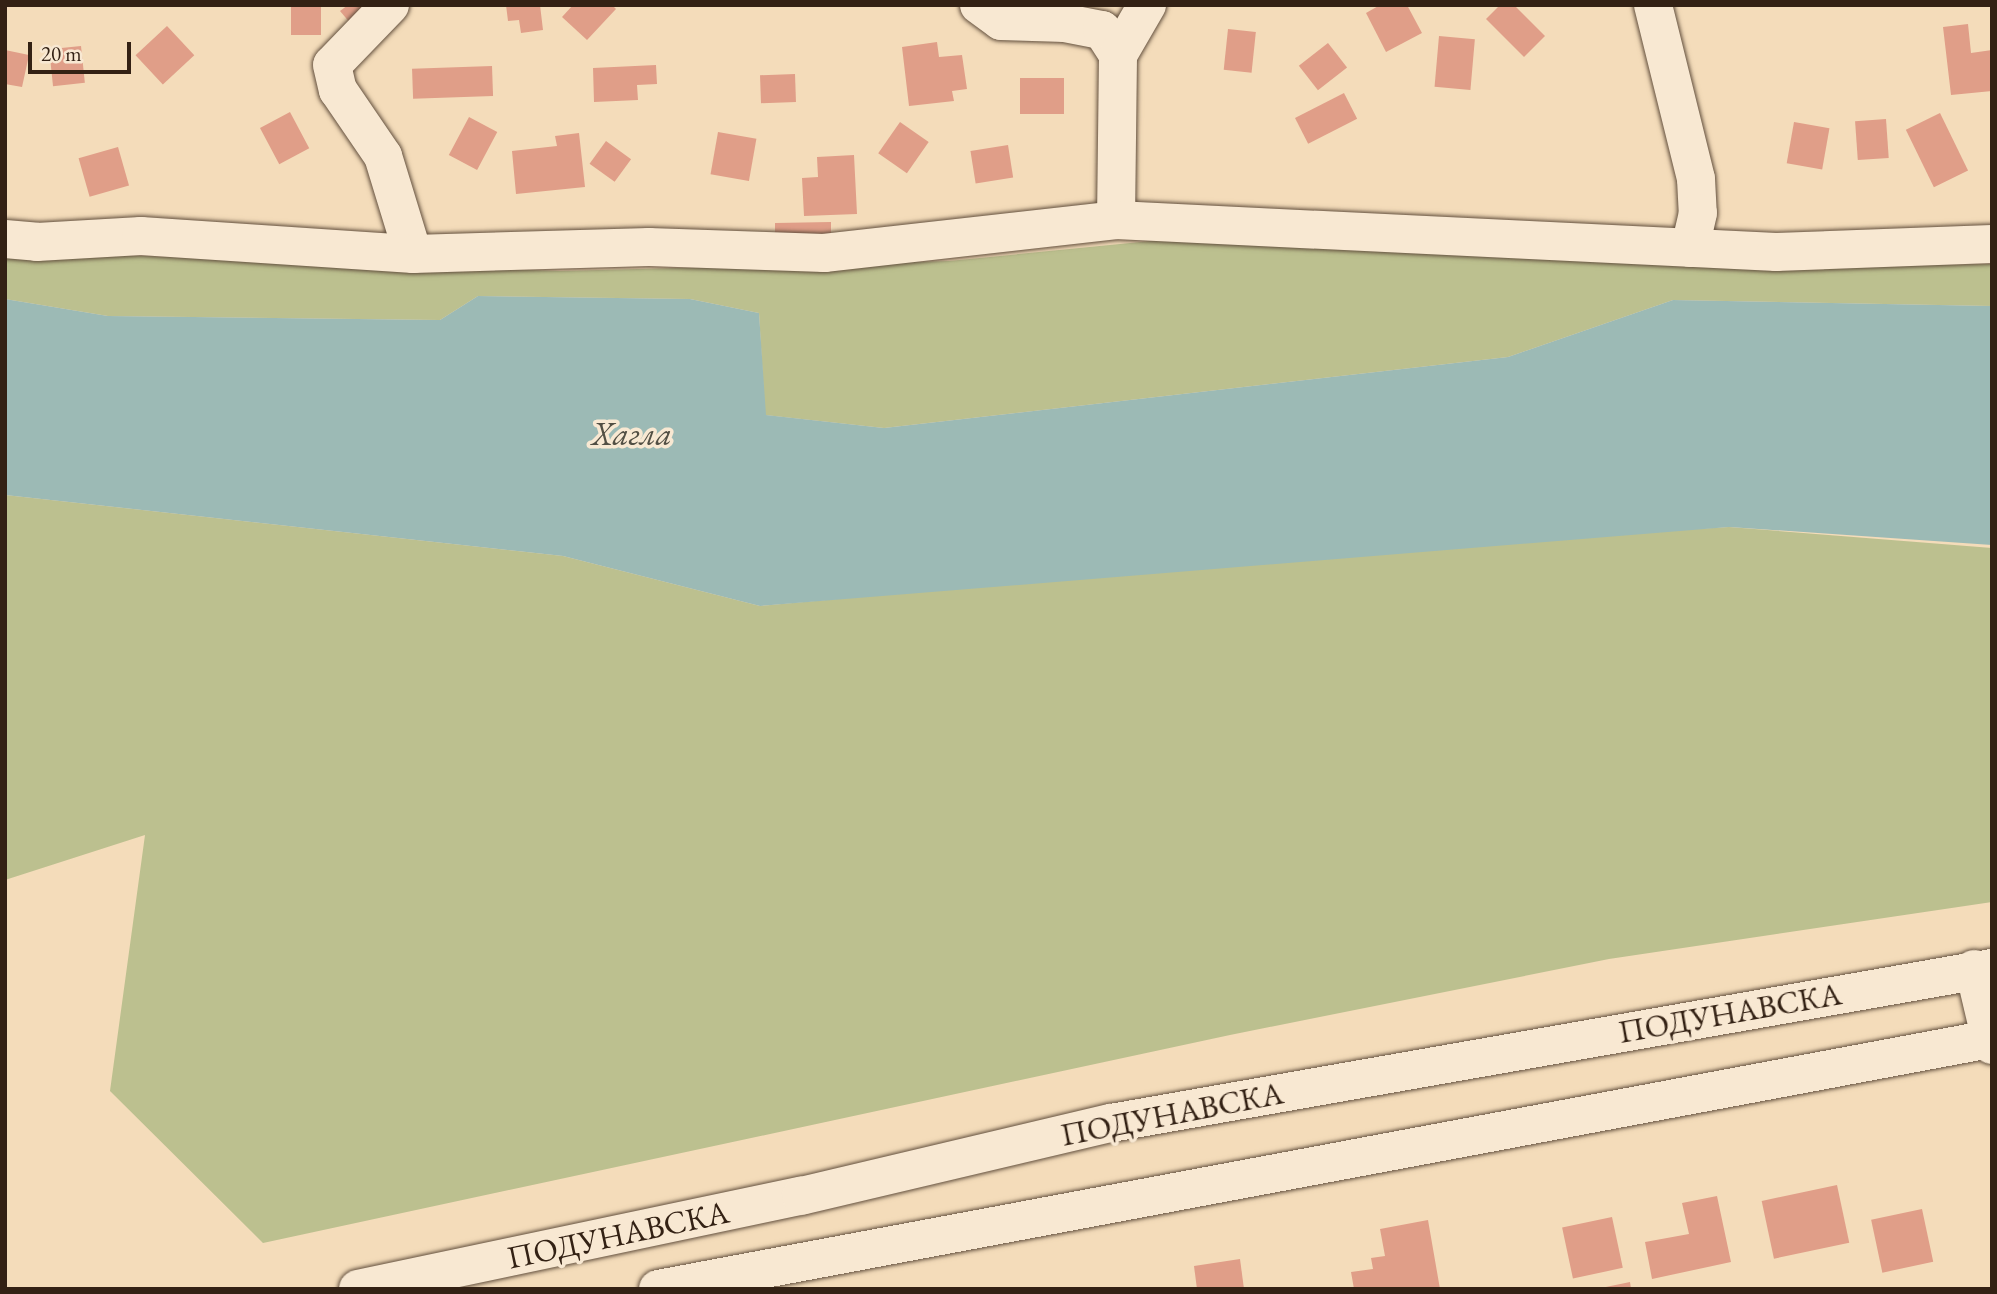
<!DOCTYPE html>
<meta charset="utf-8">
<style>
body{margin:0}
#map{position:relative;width:1997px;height:1294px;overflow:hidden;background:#f4dcba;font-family:"EB Garamond",serif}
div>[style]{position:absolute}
.green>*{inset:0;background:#bcc08f}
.water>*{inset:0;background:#9cbab5}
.building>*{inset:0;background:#e09e88;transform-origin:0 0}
.roads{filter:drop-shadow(0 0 2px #63503e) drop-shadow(0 0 2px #63503e)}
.street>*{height:38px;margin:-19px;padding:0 19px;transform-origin:19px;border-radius:19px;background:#f8e8d2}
.secondary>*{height:38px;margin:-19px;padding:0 19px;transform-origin:19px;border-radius:19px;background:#f8e8d2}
span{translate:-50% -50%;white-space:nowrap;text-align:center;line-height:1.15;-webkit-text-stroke:7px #f8e8d2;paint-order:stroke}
.street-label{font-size:32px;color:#332114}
.water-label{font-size:33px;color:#524f44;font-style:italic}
.frame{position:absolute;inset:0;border:7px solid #332114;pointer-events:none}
.scale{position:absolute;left:28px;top:42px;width:103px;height:32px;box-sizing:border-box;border:4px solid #332114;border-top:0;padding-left:9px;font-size:21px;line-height:24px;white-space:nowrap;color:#332114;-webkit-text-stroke:5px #f8e8d2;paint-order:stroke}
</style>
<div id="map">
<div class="green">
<i style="clip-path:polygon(1191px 237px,1789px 267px,1992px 264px,1992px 306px,1673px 300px,1508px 357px,884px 428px,765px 415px,759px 313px,690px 299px,478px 296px,440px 320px,108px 316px,5px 299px,5px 251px,560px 271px,949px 261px)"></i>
<i style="clip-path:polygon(5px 495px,563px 556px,760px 606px,1459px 543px,1729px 527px,1992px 548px,1992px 902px,1609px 959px,1230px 1035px,263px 1243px,110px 1091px,145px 835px,5px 880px)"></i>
</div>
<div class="water">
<i style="clip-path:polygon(478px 296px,690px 299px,759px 313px,766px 415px,884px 428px,1508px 357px,1673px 300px,1992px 306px,1992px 545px,1729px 527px,760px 606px,563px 556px,5px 495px,5px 299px,108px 316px,440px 320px)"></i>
</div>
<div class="building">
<i style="left:291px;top:5px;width:30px;height:30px"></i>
<i style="clip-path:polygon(348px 5px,373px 5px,351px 24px,340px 11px)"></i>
<i style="clip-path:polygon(506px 5px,540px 5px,543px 30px,521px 33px,519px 20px,508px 21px)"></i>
<i style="clip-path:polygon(573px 5px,612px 5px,616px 9px,587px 40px,562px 17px)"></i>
<i style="clip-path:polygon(1380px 5px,1407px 5px,1422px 33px,1386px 52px,1366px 13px)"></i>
<i style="clip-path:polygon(1500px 5px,1514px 5px,1545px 36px,1524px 57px,1486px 19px)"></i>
<i style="clip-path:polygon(1968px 24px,1971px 53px,1992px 50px,1992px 91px,1951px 95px,1943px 27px)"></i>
<i style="left:167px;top:26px;width:40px;height:43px;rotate:47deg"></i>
<i style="left:1228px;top:29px;width:28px;height:41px;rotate:6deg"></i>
<i style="left:1439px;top:36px;width:36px;height:51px;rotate:5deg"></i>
<i style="clip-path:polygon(937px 42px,939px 57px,962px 55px,967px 89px,952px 91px,954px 101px,909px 106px,902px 47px)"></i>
<i style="left:1328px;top:43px;width:31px;height:37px;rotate:52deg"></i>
<i style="left:81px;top:46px;width:37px;height:32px;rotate:84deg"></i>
<i style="clip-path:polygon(5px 50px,29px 55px,22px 87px,5px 84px)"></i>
<i style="clip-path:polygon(656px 65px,657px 84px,637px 85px,638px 100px,594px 102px,593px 68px)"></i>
<i style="left:492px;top:66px;width:30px;height:80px;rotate:88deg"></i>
<i style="left:795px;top:74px;width:28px;height:35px;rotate:88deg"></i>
<i style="left:1064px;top:78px;width:36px;height:44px;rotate:90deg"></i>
<i style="left:1344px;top:93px;width:29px;height:55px;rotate:63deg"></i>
<i style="left:290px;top:112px;width:41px;height:34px;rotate:62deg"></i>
<i style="left:1940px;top:113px;width:64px;height:38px;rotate:64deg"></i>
<i style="left:469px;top:117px;width:32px;height:43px;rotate:28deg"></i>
<i style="left:1886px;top:119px;width:39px;height:31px;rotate:86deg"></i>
<i style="left:900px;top:122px;width:35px;height:38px;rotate:35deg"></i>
<i style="left:1794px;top:122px;width:36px;height:42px;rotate:10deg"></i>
<i style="left:718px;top:132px;width:39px;height:43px;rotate:10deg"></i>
<i style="clip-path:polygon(579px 133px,585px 187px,516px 194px,512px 151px,557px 146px,555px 136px)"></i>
<i style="left:606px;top:141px;width:31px;height:28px;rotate:36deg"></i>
<i style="left:1008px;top:145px;width:33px;height:38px;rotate:81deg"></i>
<i style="left:118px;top:147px;width:40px;height:41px;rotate:74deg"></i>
<i style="clip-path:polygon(854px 155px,857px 214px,804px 216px,802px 178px,818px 177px,817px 157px)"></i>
<i style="clip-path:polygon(831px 222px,831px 249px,775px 238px,775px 223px)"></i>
<i style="left:1837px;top:1185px;width:59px;height:77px;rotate:78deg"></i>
<i style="clip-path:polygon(1717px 1196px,1731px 1262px,1652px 1279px,1645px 1242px,1689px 1234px,1682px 1203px)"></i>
<i style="left:1922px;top:1209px;width:54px;height:52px;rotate:78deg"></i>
<i style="left:1612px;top:1217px;width:52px;height:51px;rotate:78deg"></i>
<i style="clip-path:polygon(1428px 1220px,1440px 1289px,1354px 1289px,1351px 1272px,1373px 1269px,1371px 1258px,1385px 1256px,1380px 1229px)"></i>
<i style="clip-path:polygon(1240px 1259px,1244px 1289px,1197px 1289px,1194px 1266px)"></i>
<i style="clip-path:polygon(1630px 1282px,1631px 1289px,1601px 1289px,1601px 1288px)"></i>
</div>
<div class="roads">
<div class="street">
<i style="left:390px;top:5px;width:83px;rotate:134deg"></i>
<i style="left:332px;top:65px;width:26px;rotate:77deg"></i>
<i style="left:338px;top:90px;width:80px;rotate:55.7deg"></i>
<i style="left:383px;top:156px;width:102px;rotate:73deg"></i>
<i style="left:979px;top:5px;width:27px;rotate:36deg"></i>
<i style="left:1001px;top:21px;width:64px;rotate:1.8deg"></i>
<i style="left:1065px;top:23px;width:38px;rotate:11deg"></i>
<i style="left:1102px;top:30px;width:30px;rotate:57deg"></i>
<i style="left:1653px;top:5px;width:179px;rotate:76.1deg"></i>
<i style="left:1696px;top:179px;width:34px;rotate:87deg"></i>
<i style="left:1698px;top:213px;width:36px;rotate:103deg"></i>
<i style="left:1116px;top:220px;width:165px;rotate:-89.3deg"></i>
<i style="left:1118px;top:55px;width:58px;rotate:-59.9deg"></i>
<i style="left:5px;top:239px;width:32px;rotate:5deg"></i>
<i style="left:37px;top:242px;width:104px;rotate:-3.3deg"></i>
<i style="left:141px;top:236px;width:273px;rotate:3.8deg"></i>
<i style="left:413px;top:254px;width:236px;rotate:-1.7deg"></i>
<i style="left:649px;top:247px;width:175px;rotate:2deg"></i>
<i style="left:824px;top:253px;width:294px;rotate:-6.4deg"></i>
<i style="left:1116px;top:220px;width:661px;rotate:2.78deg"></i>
<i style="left:1776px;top:252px;width:216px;rotate:-2.1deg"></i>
<i style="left:1974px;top:969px;width:78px;rotate:76.7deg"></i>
<i style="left:658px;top:1289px;width:1355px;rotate:-10.63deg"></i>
</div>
<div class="secondary">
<i style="left:358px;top:1289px;width:453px;rotate:-11.9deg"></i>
<i style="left:801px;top:1196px;width:318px;rotate:-13.3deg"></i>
<i style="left:1111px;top:1123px;width:895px;rotate:-9.98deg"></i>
</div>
</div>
<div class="street-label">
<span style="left:1730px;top:1013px;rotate:-10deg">ПОДУНАВСКА</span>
<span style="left:1172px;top:1114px;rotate:-11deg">ПОДУНАВСКА</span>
<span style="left:618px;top:1235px;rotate:-12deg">ПОДУНАВСКА</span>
</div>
<div class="water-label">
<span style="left:632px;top:434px">Хагла</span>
</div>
<div class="frame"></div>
<div class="scale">20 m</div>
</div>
